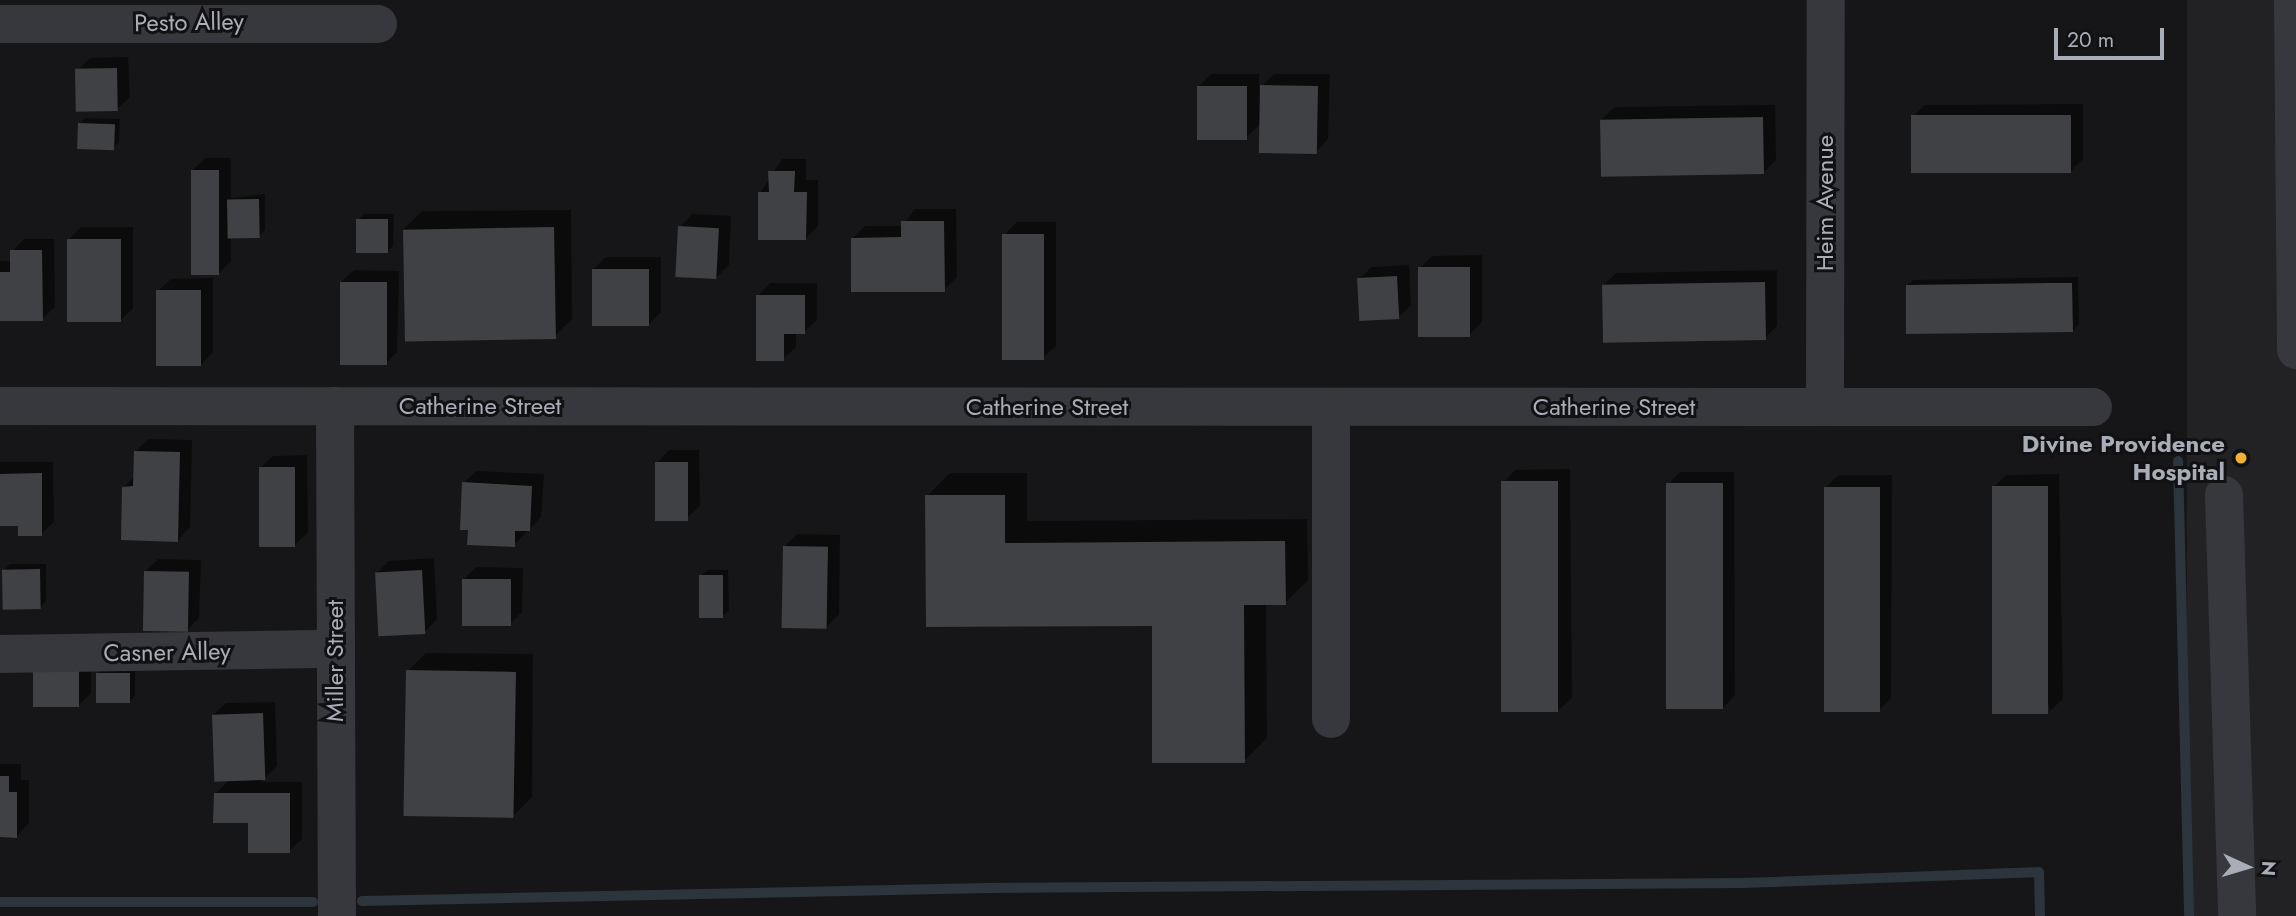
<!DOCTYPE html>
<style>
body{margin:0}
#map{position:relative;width:2296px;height:916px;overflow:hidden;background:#161618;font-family:Jost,sans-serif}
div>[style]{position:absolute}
.built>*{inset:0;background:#222225;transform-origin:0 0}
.shadow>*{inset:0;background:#0007}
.stream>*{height:10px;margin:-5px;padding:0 5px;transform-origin:5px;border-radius:5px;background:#2c353c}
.building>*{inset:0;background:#404145;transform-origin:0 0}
.minor>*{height:38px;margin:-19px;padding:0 19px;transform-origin:19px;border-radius:19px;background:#37383d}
.dots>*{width:19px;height:19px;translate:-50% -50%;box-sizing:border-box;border:4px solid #111113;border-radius:50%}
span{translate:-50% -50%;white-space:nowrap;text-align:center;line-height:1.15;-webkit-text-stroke:6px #111113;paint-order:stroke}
.street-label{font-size:24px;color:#a8adb8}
.poi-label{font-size:24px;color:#a8adb8;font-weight:700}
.right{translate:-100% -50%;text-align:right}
.north{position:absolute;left:2212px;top:832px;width:70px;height:70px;-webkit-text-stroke:5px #111113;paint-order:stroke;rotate:94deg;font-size:19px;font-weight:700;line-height:28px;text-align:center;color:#a8adb8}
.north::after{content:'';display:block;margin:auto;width:24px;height:32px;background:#a8adb8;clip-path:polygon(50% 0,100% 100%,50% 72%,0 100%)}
.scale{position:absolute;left:2054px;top:28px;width:110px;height:32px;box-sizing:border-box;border:4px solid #a8adb8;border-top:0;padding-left:9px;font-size:21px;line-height:24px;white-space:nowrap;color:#a8adb8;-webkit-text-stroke:5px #111113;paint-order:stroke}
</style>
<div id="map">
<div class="built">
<i style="left:2187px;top:0;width:109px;height:916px"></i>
</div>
<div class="shadow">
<i style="clip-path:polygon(128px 57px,130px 97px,117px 109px,77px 71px,90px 58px)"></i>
<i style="clip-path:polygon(1211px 74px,1259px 74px,1259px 89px,1274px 74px,1330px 74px,1328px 139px,1316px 152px,1261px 123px,1246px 138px,1198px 87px)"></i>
<i style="clip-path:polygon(2083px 104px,2083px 159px,2071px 171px,1912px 117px,1925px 105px)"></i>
<i style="clip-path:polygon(1775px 105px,1776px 160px,1763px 173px,1602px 119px,1615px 107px)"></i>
<i style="clip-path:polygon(85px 118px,120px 119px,119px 142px,113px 148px,79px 124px)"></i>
<i style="clip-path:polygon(205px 158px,231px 158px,231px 198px,265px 194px,265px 230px,259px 236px,231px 236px,231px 261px,219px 273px,192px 171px)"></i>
<i style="clip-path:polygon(782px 159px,806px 159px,806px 180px,818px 180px,818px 226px,806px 238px,760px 193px)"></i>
<i style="clip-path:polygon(915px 209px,956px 209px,957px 277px,944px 290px,853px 238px,865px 226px,902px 226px)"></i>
<i style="clip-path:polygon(571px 210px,572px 319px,554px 337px,404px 229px,422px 211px)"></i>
<i style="clip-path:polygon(364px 214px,394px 214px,393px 246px,387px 252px,358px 220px)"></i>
<i style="clip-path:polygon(692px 214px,731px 216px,729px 265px,716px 278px,680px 227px)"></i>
<i style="clip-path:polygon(1017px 222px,1056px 222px,1056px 346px,1043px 358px,1004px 235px)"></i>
<i style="clip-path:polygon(81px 227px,133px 227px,133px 308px,120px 321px,69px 239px)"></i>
<i style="clip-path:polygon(24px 239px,54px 239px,55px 307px,42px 319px,0 320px,0 261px,12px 261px,12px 251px)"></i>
<i style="clip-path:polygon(1482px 255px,1482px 322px,1469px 335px,1420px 268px,1432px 256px)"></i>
<i style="clip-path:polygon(606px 257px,661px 257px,661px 312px,648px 325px,593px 269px)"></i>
<i style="clip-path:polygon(1409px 265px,1411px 305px,1398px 317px,1359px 279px,1372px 267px)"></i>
<i style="clip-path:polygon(354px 270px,399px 271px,397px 352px,385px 364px,341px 282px)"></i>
<i style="clip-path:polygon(1777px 270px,1777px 326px,1765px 338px,1604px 285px,1616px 273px)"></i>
<i style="clip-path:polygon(2078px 277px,2079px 324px,2073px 330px,1907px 286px,1913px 280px)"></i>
<i style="clip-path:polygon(213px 278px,213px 352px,201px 365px,158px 291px,171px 279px)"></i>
<i style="clip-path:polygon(770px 283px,817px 283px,817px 320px,804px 332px,796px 332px,796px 347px,783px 359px,758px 296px)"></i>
<i style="clip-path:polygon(148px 439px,192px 440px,190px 527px,178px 540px,124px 487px,135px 476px,135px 452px)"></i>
<i style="clip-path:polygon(669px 450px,699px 450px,700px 506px,687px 518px,657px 463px)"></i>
<i style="clip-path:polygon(307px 455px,308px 532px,295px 545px,260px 468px,273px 456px)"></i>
<i style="clip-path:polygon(0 462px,53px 462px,54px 522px,41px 534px,20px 524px,0 524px)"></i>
<i style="clip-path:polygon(1570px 469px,1572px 698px,1559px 710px,1503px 483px,1515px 470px)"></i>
<i style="clip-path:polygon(476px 471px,544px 474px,541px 517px,514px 545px,469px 528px,464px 483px)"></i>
<i style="clip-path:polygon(1680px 472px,1734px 472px,1735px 695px,1723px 708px,1668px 485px)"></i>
<i style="clip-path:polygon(950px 473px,1027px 473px,1027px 521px,1307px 519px,1308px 580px,1285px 603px,1266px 603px,1267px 738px,1244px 761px,1153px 624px,928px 625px,927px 496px)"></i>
<i style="clip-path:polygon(2059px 474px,2063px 699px,2050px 711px,1994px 487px,2006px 475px)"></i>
<i style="clip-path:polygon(1839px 475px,1892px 475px,1891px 698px,1879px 711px,1826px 487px)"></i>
<i style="clip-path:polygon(797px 534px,840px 535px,839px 614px,827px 627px,784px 547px)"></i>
<i style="clip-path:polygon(434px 558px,437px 619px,425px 632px,377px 573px,389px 561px)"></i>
<i style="clip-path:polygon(158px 559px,201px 560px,199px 618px,187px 630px,146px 571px)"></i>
<i style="clip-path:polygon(10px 564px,46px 564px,46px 601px,40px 607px,4px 570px)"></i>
<i style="clip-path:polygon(476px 567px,523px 568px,522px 612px,510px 624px,463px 580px)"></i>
<i style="clip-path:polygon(707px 570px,728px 570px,729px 610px,723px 616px,701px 576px)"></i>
<i style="clip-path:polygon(91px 651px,91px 693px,79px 705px,35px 663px)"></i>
<i style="clip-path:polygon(426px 653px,533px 654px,532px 797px,514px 815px,408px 671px)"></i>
<i style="clip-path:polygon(104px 667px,135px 668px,135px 696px,129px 702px,98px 673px)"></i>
<i style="clip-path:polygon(275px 702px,277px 766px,261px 782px,302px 782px,302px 839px,289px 851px,215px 794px,230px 779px,213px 715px,226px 703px)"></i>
<i style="clip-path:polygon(0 764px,21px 764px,21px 780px,29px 780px,29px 823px,17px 836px,0 836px)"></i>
</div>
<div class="stream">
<i style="left:2178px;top:461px;width:455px;rotate:88.6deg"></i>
<i style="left:362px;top:901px;width:626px;rotate:-1.19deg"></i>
<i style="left:988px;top:888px;width:755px;rotate:-0.38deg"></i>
<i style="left:1743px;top:883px;width:296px;rotate:-2.1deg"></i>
<i style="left:2039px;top:872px;width:44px;rotate:88.7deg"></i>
<i style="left:0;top:902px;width:313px"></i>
</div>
<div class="building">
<i style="left:117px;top:68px;width:43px;height:42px;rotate:89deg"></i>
<i style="left:1260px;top:85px;width:58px;height:68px;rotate:1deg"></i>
<i style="left:1197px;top:86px;width:50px;height:54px"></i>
<i style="left:2071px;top:115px;width:58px;height:160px;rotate:90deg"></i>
<i style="left:1763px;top:117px;width:57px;height:163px;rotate:89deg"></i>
<i style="left:78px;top:123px;width:37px;height:26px;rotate:2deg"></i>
<i style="left:191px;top:170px;width:28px;height:105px"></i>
<i style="clip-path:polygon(768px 171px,795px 171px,794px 192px,807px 192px,806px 240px,758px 240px,758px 192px,769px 192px)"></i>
<i style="left:259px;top:199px;width:39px;height:32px;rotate:89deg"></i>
<i style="left:356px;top:219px;width:32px;height:34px"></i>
<i style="clip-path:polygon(901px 221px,944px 221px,945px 292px,851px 292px,851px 238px,901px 237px)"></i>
<i style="left:678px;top:226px;width:41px;height:51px;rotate:3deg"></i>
<i style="left:554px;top:227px;width:112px;height:151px;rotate:89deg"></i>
<i style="left:1002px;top:234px;width:42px;height:126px"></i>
<i style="left:67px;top:239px;width:54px;height:83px"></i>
<i style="clip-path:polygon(10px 250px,42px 250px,43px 321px,0 321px,0 272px,10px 272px)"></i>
<i style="left:1470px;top:267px;width:70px;height:52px;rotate:90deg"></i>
<i style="left:592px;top:269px;width:57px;height:57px"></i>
<i style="left:1397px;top:276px;width:43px;height:40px;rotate:87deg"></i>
<i style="left:340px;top:282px;width:47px;height:83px"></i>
<i style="left:1765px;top:282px;width:58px;height:163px;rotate:89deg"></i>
<i style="clip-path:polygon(2046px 283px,2072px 283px,2073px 332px,1906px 334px,1906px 285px)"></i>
<i style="left:156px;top:290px;width:45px;height:76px"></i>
<i style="clip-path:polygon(756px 295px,805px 295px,805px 334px,784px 334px,784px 361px,756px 361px)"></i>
<i style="clip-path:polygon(134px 451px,180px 452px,178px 542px,121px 540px,122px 487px,133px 486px)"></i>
<i style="left:655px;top:462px;width:33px;height:59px"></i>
<i style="left:259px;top:467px;width:36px;height:80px"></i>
<i style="clip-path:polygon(42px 473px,42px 536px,18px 536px,18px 526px,0 526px,0 474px)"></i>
<i style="left:1558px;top:481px;width:231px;height:57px;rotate:90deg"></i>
<i style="clip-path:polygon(462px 482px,532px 486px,530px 531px,515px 531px,515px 547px,467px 545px,468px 530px,460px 530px)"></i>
<i style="left:1723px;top:483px;width:226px;height:57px;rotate:90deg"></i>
<i style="left:1992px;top:486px;width:56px;height:228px"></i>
<i style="left:1824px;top:487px;width:56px;height:225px"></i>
<i style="clip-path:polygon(925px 495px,1005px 495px,1005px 543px,1285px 541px,1286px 605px,1244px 605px,1245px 763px,1152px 763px,1152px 626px,926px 627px)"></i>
<i style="left:783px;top:546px;width:45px;height:82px;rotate:1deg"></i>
<i style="left:40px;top:569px;width:40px;height:38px;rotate:89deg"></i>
<i style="left:422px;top:570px;width:64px;height:47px;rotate:87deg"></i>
<i style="left:144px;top:571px;width:45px;height:60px;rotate:1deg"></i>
<i style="left:699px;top:575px;width:24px;height:43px"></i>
<i style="left:462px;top:579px;width:49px;height:47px"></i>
<i style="left:33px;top:662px;width:46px;height:45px"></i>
<i style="left:406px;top:670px;width:110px;height:146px;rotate:1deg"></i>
<i style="left:96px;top:673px;width:34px;height:30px"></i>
<i style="left:263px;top:713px;width:67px;height:51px;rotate:88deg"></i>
<i style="clip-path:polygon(0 776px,9px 776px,9px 792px,17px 792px,17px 838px,0 837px)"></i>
<i style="clip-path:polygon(214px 793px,290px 793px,290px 853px,248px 853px,248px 823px,213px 823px)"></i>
</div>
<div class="minor">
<i style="left:2293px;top:0;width:350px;rotate:89.5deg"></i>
<i style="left:0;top:24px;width:378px"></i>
<i style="left:0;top:406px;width:2093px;rotate:0.03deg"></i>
<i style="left:335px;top:406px;width:510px;rotate:89.78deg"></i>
<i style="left:1825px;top:406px;width:406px;rotate:-89.9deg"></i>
<i style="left:1331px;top:407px;width:312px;rotate:90deg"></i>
<i style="left:2224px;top:495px;width:421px;rotate:88.2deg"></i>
<i style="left:0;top:654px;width:334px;rotate:-0.9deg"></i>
</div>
<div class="dots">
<i style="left:2241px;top:458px;background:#f2b134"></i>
</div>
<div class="street-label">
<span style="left:189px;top:22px;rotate:-1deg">Pesto Alley</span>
<span style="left:1825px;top:203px;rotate:-90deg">Heim Avenue</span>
<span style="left:480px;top:406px">Catherine Street</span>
<span style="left:1047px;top:407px">Catherine Street</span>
<span style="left:1614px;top:407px">Catherine Street</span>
<span style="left:167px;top:652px;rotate:-1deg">Casner Alley</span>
<span style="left:335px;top:661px;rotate:-90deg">Miller Street</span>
</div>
<div class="poi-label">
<span class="right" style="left:2225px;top:458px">Divine Providence<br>Hospital</span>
</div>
<div class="north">N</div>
<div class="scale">20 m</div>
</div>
